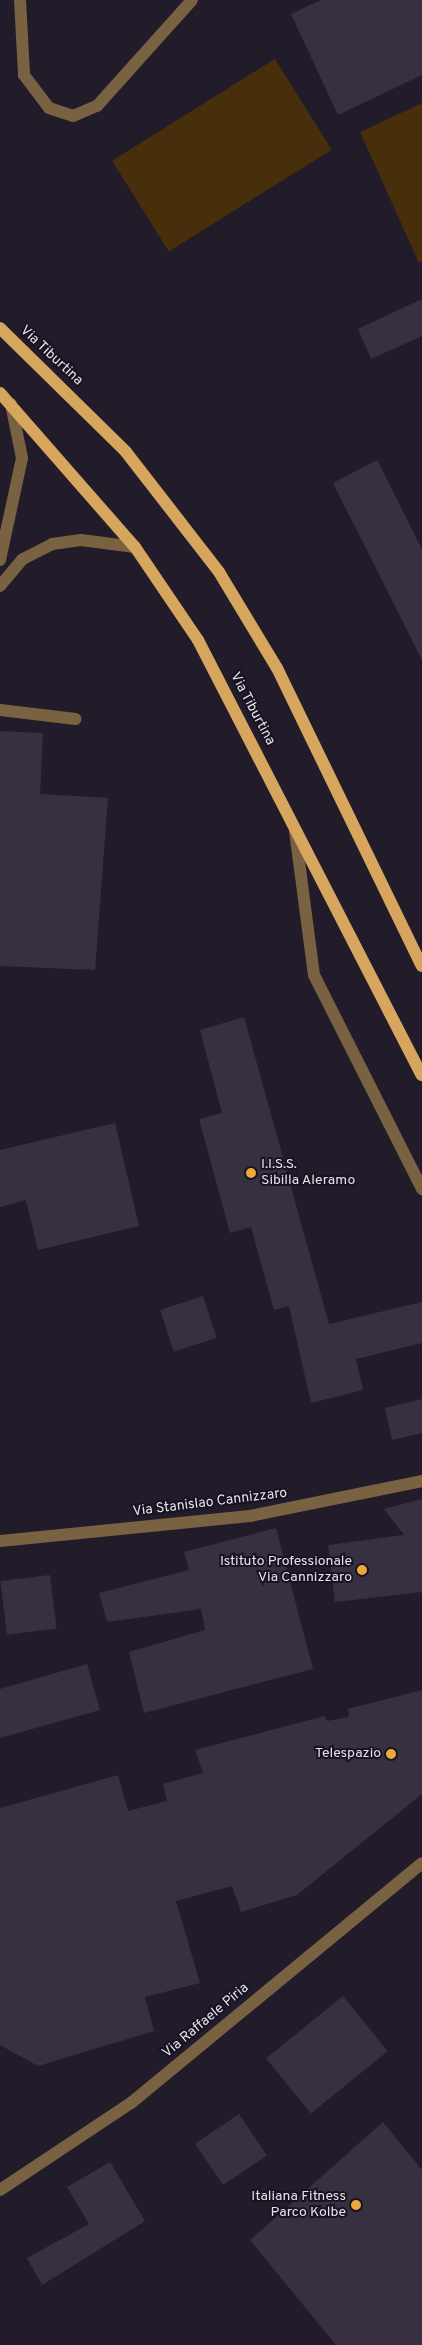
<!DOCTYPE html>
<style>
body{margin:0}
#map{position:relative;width:422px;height:2345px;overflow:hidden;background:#221c2a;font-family:Overpass,sans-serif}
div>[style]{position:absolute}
.green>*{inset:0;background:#462f0a;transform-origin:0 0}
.building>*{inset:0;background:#363040;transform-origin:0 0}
.service>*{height:12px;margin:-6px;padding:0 6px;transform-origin:6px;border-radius:6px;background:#796241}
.minor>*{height:12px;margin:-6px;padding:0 6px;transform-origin:6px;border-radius:6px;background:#796241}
.primary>*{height:12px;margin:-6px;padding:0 6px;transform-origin:6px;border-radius:6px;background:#d6a55e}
.dots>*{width:14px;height:14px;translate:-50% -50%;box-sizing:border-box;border:2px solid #181320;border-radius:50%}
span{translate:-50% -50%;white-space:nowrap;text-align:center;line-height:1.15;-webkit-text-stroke:4px #181320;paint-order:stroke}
.street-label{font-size:14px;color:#e6e2ec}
.poi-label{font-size:14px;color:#e6e2ec}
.left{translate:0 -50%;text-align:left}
.right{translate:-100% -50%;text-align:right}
</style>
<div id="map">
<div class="green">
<i style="left:275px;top:59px;width:107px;height:192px;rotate:58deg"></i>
<i style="clip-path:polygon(422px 103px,422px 261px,419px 263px,360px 132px)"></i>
</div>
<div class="building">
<i style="clip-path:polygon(321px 0,422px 0,422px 75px,338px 115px,291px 14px)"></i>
<i style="clip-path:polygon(422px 299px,422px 336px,371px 359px,358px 329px)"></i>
<i style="clip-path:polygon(377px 460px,422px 549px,422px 660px,333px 483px)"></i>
<i style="clip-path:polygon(0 731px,43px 733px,40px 794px,108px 798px,95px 970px,0 966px)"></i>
<i style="clip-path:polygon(244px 1017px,329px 1324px,422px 1302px,422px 1343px,356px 1359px,363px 1390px,311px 1403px,289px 1306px,274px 1310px,251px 1227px,230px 1233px,199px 1119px,222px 1113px,200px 1030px)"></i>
<i style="clip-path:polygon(115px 1123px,139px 1226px,38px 1250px,26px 1200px,0 1207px,0 1150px)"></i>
<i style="left:203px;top:1296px;width:44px;height:45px;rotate:72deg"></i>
<i style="clip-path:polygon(422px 1399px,422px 1433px,392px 1440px,385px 1408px)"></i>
<i style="clip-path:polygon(422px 1499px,422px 1592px,335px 1602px,328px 1545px,404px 1535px,384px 1509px)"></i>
<i style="clip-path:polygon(276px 1528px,313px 1669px,144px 1713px,129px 1652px,205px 1630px,201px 1609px,107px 1622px,99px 1593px,189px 1570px,184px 1552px)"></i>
<i style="left:50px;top:1575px;width:54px;height:50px;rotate:83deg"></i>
<i style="clip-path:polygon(87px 1664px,100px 1710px,0 1738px,0 1689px)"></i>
<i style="clip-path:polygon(422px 1690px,422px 1794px,297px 1895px,241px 1912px,232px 1886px,176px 1901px,200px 1983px,145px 1997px,154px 2031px,38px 2066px,0 2045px,0 1808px,118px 1775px,128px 1811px,167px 1801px,163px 1784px,203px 1773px,195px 1750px,325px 1716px,327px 1721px,349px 1717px,348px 1709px)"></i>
<i style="left:343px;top:1996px;width:71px;height:99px;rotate:51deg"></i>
<i style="left:239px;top:2114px;width:50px;height:53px;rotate:56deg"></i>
<i style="clip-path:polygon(383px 2122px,422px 2170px,422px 2345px,336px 2345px,250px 2240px)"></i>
<i style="clip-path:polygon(110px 2162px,145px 2221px,42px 2285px,27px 2258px,89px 2224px,67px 2187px)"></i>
</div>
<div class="service">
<i style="left:20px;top:0;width:75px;rotate:86.9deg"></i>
<i style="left:24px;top:75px;width:41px;rotate:52.9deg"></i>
<i style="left:49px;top:108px;width:25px;rotate:18deg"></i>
<i style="left:73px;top:116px;width:26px;rotate:-23deg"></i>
<i style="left:97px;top:106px;width:142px;rotate:-48.1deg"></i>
</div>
<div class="minor">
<i style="left:0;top:560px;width:104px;rotate:-77.8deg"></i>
<i style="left:22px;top:458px;width:55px;rotate:-101.5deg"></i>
<i style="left:0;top:586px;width:35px;rotate:-50deg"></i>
<i style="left:23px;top:559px;width:33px;rotate:-27deg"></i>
<i style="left:52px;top:544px;width:29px;rotate:-8deg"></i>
<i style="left:81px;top:540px;width:54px;rotate:7.4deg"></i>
<i style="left:0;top:710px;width:76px;rotate:6.8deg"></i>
<i style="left:295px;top:831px;width:145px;rotate:82.5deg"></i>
<i style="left:314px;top:975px;width:240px;rotate:63.2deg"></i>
<i style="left:0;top:1541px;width:251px;rotate:-5.7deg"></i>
<i style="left:250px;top:1516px;width:176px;rotate:-11.5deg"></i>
<i style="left:0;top:2190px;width:157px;rotate:-33.6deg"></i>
<i style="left:131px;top:2103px;width:377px;rotate:-39.5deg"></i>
</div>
<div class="primary">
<i style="left:0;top:328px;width:177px;rotate:44.5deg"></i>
<i style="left:126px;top:452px;width:152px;rotate:52.2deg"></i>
<i style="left:219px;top:572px;width:112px;rotate:58.9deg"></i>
<i style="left:277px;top:668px;width:331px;rotate:64.1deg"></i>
<i style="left:0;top:393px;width:205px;rotate:48.8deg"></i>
<i style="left:135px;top:547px;width:112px;rotate:55.9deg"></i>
<i style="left:198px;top:640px;width:489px;rotate:62.8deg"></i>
</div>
<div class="dots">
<i style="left:251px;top:1173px;background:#eca93a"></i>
<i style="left:362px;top:1570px;background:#eca93a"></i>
<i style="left:391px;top:1754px;background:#eca93a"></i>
<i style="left:356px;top:2205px;background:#eca93a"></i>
</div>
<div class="street-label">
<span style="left:51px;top:356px;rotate:43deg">Via Tiburtina</span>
<span style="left:252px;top:709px;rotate:62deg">Via Tiburtina</span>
<span style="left:210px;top:1503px;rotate:-7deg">Via Stanislao Cannizzaro</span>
<span style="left:206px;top:2021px;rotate:-40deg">Via Raffaele Piria</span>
</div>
<div class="poi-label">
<span class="left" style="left:261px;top:1173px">I.I.S.S.<br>Sibilla Aleramo</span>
<span class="right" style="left:352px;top:1570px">Istituto Professionale<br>Via Cannizzaro</span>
<span class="right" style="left:381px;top:1754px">Telespazio</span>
<span class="right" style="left:346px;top:2205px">Italiana Fitness<br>Parco Kolbe</span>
</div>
</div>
